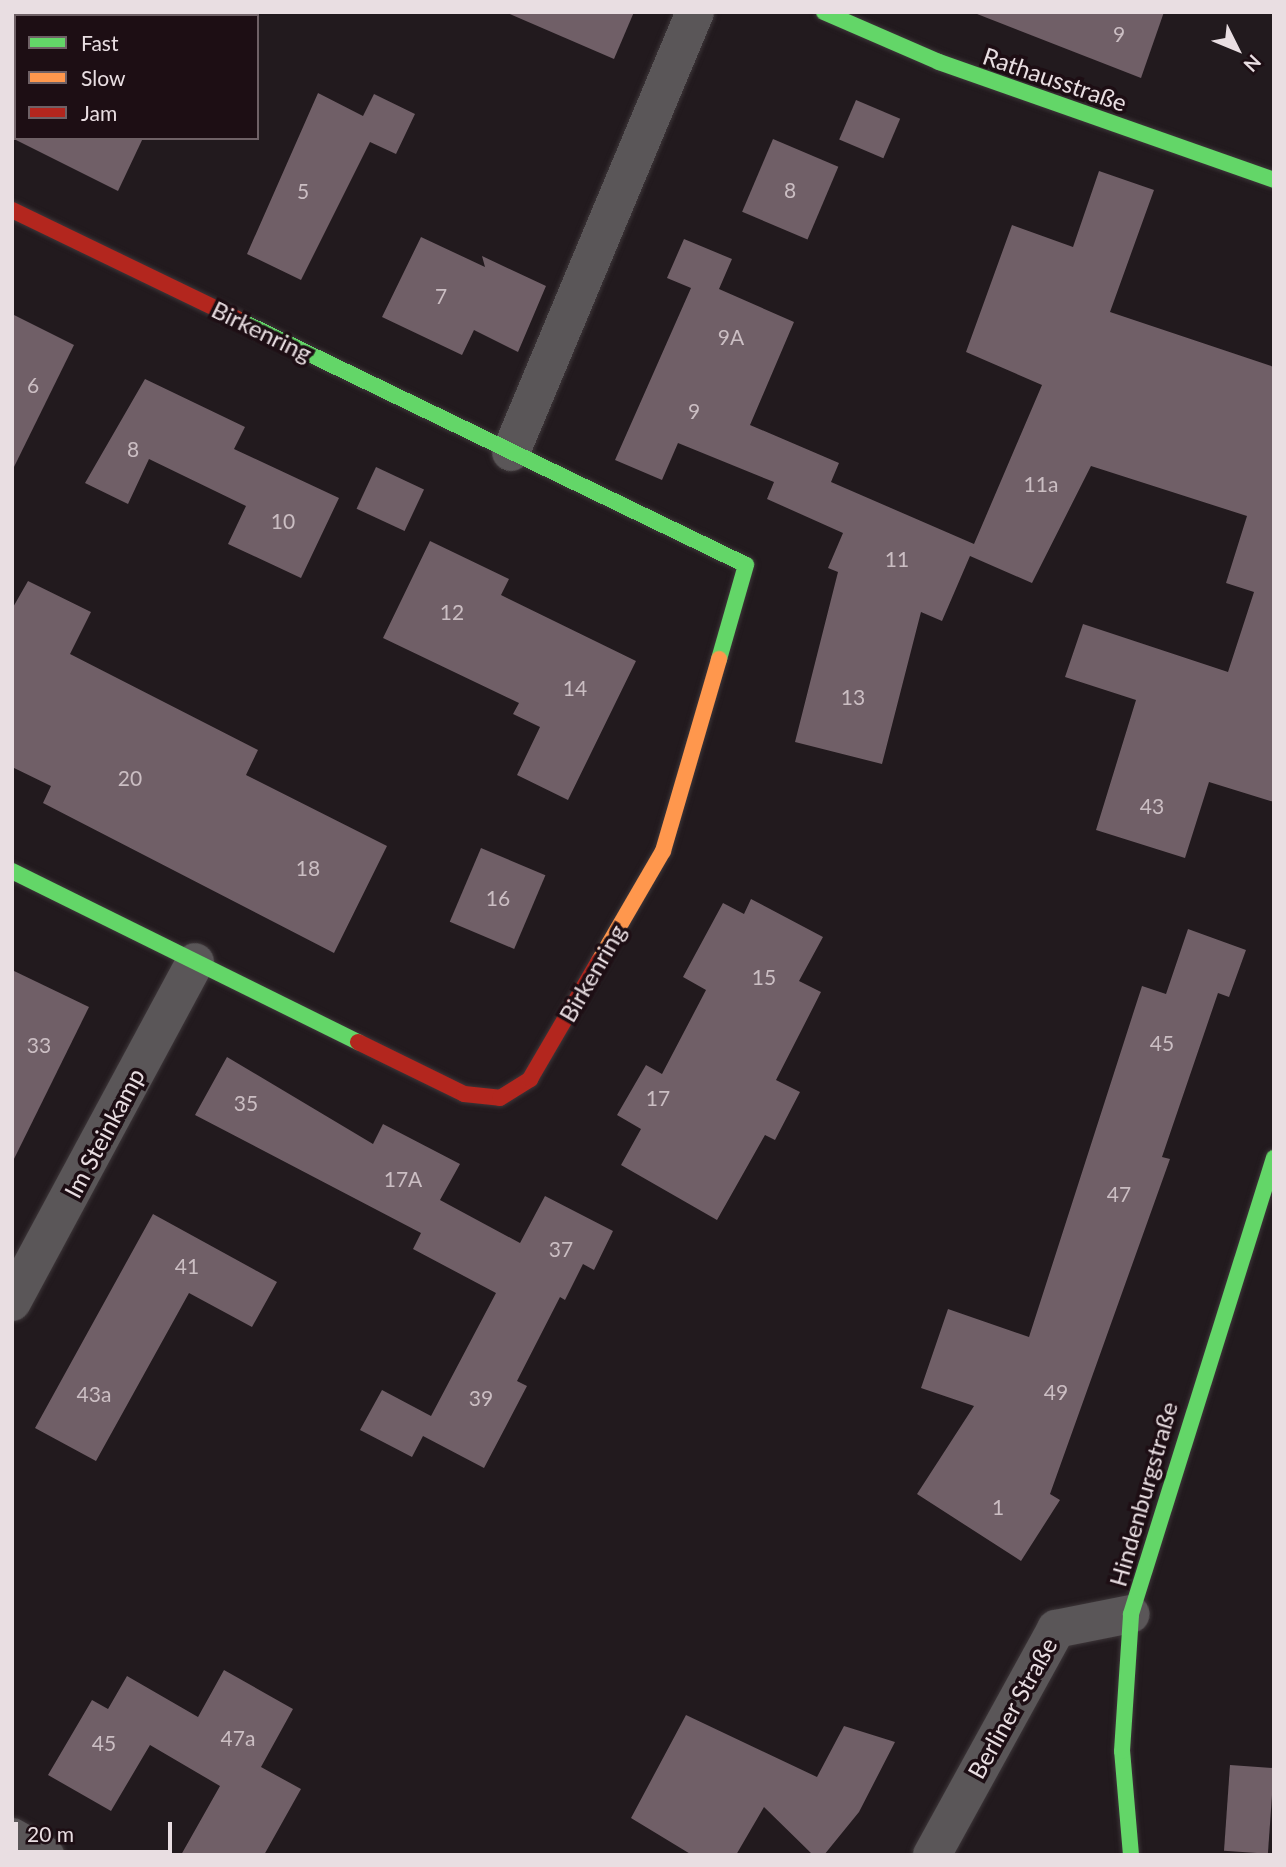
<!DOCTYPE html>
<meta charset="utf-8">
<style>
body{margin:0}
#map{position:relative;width:1286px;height:1867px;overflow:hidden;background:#221a1e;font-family:Lato,sans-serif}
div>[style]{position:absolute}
.building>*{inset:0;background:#705f67;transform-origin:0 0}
.roads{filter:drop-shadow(0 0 2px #3d3639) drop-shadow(0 0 2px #3d3639)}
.street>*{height:38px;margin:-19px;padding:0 19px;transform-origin:19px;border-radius:19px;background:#5a5658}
.fast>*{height:16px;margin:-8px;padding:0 8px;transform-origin:8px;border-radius:8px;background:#63d668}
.slow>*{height:16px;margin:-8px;padding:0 8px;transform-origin:8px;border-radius:8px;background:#ff974d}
.jam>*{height:16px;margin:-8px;padding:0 8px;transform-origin:8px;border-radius:8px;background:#b3261e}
span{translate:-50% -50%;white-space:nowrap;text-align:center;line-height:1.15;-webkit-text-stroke:7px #1d0e14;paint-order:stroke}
.number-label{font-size:21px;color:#cbbec3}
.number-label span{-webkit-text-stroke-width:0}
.street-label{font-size:24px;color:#e9dee2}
.frame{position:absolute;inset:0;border:14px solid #e9dee2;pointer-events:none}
.legend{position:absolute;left:14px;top:14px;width:245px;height:126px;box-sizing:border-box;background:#1d0e14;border:2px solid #6f6166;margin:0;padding:9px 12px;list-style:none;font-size:21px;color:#e9dee2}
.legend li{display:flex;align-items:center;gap:14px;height:35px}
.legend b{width:35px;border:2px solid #6f6166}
.north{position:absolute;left:1202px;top:14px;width:70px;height:70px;-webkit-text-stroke:5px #1d0e14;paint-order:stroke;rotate:133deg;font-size:19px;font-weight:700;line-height:28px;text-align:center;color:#e9dee2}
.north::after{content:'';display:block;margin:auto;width:24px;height:32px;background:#e9dee2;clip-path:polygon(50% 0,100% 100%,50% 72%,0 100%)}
.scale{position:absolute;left:14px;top:1822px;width:158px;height:32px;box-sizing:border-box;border:4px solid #e9dee2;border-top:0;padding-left:9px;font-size:21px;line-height:24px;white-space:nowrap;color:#e9dee2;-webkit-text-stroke:5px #1d0e14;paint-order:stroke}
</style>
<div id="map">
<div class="building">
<i style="clip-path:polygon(505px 12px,634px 12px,614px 59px)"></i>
<i style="clip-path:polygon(972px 12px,1164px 12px,1141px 78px)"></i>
<i style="clip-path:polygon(318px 93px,363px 116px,374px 94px,415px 114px,396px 154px,370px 142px,301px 280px,247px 254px)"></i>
<i style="left:856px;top:100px;width:48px;height:43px;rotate:23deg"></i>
<i style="clip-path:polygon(12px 138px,143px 138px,118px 191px)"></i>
<i style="left:773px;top:139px;width:71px;height:79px;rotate:23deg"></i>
<i style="clip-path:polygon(1099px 171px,1154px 190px,1110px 312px,1274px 367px,1274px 802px,1209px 782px,1185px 858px,1096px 830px,1136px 700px,1065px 677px,1083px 624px,1228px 672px,1254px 592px,1226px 583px,1247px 516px,1091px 466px,1032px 583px,970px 556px,942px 621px,921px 612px,882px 764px,795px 742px,838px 572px,828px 568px,843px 533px,767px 499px,774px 482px,678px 443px,662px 480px,615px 460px,691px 288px,667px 278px,684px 239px,732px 259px,719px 289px,794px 322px,750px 425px,839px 463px,831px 482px,974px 544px,1042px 385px,966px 352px,1012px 225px,1073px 247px)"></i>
<i style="clip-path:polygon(421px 237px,485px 267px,482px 256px,546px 286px,518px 352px,474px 330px,462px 355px,382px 317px)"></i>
<i style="clip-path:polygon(12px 314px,74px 345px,12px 471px)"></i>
<i style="clip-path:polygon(145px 379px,245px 427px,234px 449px,339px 498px,301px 578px,228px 544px,246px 506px,149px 459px,128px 504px,85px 483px)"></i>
<i style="left:376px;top:467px;width:53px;height:46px;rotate:25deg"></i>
<i style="clip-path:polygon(430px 541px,509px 579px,501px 595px,636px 661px,568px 800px,517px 775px,540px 727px,513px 714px,519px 703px,383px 638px)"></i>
<i style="clip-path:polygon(28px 581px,91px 612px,70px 654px,258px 750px,246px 775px,387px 846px,334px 953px,43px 803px,51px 786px,12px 767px,12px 609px)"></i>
<i style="left:481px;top:848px;width:70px;height:80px;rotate:23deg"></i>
<i style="clip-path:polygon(751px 899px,823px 937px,799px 981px,821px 992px,776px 1080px,800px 1092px,775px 1140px,765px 1135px,717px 1220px,621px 1165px,641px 1129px,617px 1115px,646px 1065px,662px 1074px,706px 990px,683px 977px,723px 903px,744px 914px)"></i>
<i style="clip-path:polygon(1188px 929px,1246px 950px,1229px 997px,1218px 993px,1162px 1157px,1170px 1159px,1050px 1494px,1060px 1500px,1021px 1561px,917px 1494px,974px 1406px,921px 1388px,948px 1309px,1029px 1337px,1142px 986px,1166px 994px)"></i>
<i style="clip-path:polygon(12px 970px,89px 1007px,12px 1163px)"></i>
<i style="clip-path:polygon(227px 1057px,373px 1144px,383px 1124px,460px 1164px,440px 1200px,520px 1243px,545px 1196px,613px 1231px,594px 1270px,583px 1264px,565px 1300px,560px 1297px,517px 1381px,527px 1386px,484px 1468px,423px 1436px,412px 1457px,360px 1430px,382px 1390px,431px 1416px,496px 1293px,413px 1249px,421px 1233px,195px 1115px)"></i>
<i style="clip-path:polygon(153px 1214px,277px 1282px,252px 1327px,189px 1293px,96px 1461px,35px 1428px)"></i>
<i style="clip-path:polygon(224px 1670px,293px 1709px,261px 1767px,301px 1789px,264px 1855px,181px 1855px,220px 1786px,150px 1745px,111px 1811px,48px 1775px,92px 1700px,108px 1709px,127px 1676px,198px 1717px)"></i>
<i style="clip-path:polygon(686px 1715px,817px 1777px,844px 1726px,895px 1742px,859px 1812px,824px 1855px,813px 1855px,764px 1807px,736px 1855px,692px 1855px,631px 1818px)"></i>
<i style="left:1230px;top:1765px;width:44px;height:86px;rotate:4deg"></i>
</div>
<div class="roads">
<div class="street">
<i style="left:511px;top:452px;width:477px;rotate:-67.3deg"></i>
<i style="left:12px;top:1302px;width:386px;rotate:-61.7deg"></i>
<i style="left:12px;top:1837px;width:38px;rotate:29deg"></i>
<i style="left:932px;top:1855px;width:258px;rotate:-61.2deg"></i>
<i style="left:1056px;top:1629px;width:76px;rotate:-11.3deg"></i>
</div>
<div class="fast">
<i style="left:824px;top:12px;width:125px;rotate:23.5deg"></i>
<i style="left:939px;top:62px;width:355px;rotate:19.4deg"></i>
<i style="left:237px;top:319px;width:565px;rotate:25.79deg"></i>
<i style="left:746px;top:565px;width:98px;rotate:106deg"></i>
<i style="left:12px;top:871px;width:386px;rotate:26.3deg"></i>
<i style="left:1131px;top:1855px;width:104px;rotate:-94.9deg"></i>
<i style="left:1122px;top:1751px;width:137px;rotate:-86.2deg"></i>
<i style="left:1131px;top:1614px;width:478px;rotate:-72.6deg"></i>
</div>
<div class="slow">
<i style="left:599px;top:961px;width:127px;rotate:-59.8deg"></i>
<i style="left:663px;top:851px;width:200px;rotate:-73.7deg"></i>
</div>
<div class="jam">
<i style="left:12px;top:210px;width:250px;rotate:25.8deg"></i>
<i style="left:358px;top:1042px;width:118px;rotate:26.1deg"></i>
<i style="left:464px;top:1094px;width:36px;rotate:6deg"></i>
<i style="left:500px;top:1098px;width:36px;rotate:-32deg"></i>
<i style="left:530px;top:1079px;width:137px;rotate:-59.7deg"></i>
</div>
</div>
<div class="number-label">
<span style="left:1119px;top:34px">9</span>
<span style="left:790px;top:190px">8</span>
<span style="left:303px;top:191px">5</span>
<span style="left:441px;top:296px">7</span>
<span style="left:731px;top:337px">9A</span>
<span style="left:33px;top:385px">6</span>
<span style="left:694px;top:411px">9</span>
<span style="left:133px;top:449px">8</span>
<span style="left:1041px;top:484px">11a</span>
<span style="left:283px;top:521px">10</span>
<span style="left:897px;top:559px">11</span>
<span style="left:452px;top:612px">12</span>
<span style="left:575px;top:688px">14</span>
<span style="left:853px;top:697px">13</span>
<span style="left:130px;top:778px">20</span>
<span style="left:1152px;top:806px">43</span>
<span style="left:308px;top:868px">18</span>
<span style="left:498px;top:898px">16</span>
<span style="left:764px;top:977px">15</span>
<span style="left:1162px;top:1043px">45</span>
<span style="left:39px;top:1045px">33</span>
<span style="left:658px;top:1098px">17</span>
<span style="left:246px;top:1103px">35</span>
<span style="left:403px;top:1179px">17A</span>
<span style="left:1119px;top:1194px">47</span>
<span style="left:561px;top:1249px">37</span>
<span style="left:187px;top:1266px">41</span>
<span style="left:1056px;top:1392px">49</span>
<span style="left:94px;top:1394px">43a</span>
<span style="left:481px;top:1398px">39</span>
<span style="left:998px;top:1507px">1</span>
<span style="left:238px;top:1738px">47a</span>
<span style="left:104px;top:1743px">45</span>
</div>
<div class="street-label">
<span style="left:1055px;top:79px;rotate:19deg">Rathausstraße</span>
<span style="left:262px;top:331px;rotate:26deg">Birkenring</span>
<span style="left:592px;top:973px;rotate:-60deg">Birkenring</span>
<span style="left:104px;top:1133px;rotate:-62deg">Im Steinkamp</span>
<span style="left:1143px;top:1494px;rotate:-74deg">Hindenburgstraße</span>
<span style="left:1012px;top:1708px;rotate:-61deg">Berliner Straße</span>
</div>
<div class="frame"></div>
<ul class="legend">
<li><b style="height:9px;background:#63d668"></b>Fast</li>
<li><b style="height:9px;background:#ff974d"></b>Slow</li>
<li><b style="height:9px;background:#b3261e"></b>Jam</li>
</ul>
<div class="north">N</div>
<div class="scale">20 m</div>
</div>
